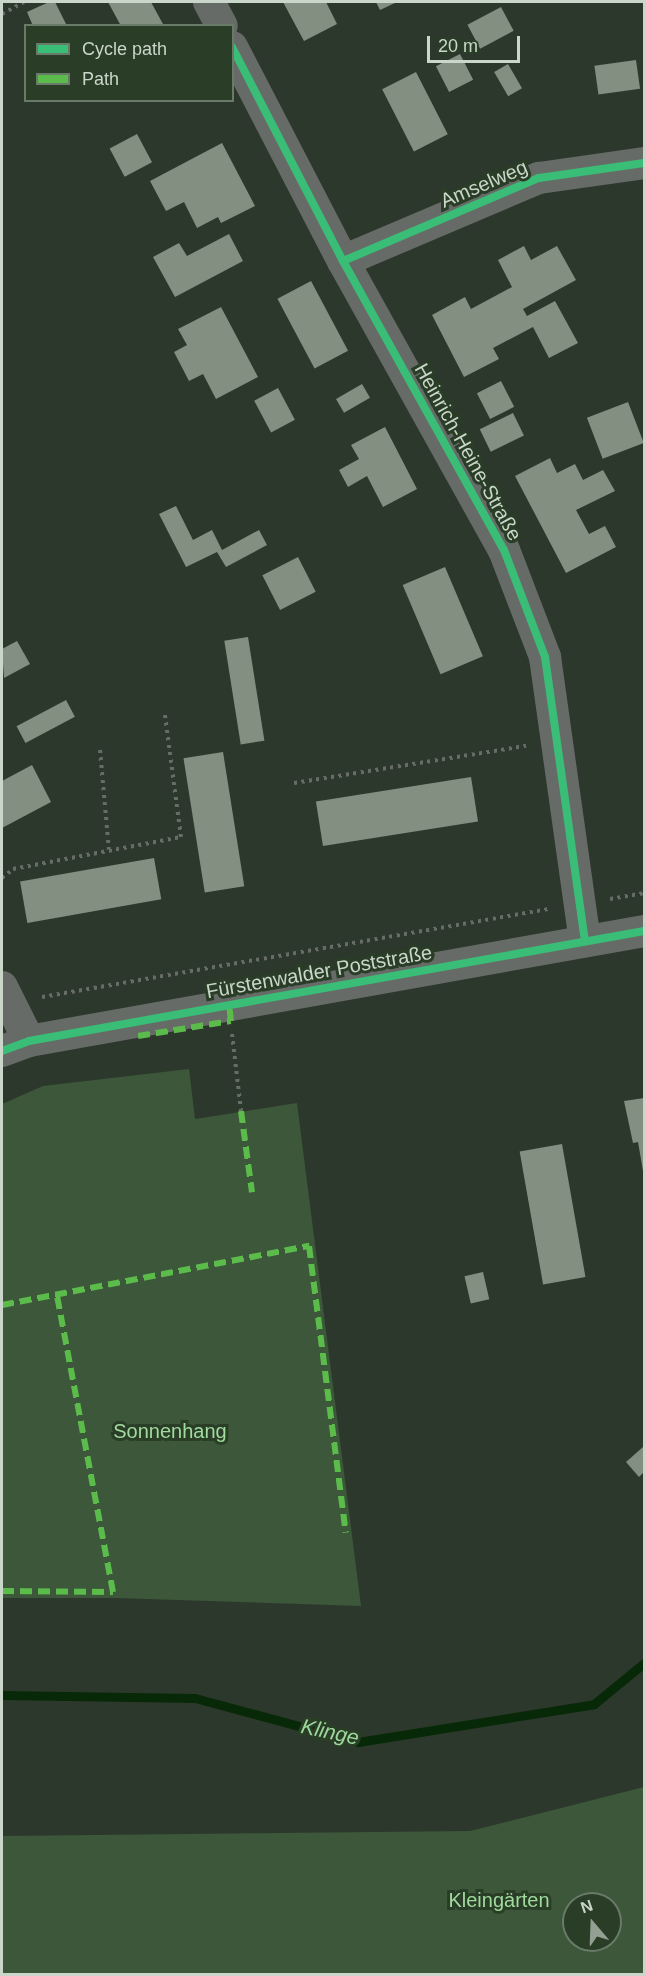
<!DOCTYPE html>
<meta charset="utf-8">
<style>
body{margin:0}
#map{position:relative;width:646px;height:1976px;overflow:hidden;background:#2d382c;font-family:Arial,sans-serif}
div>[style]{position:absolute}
.green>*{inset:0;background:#3c573a}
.stream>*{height:9px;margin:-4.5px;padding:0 4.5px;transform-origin:4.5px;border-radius:4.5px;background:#082908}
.building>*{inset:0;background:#828f81;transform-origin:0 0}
.path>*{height:4px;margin-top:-2px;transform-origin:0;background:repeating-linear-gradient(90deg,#676c67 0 3px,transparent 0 7.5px)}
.minor>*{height:32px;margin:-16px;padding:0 16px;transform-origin:16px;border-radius:16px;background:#676b67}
.quiet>*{height:6px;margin-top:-3px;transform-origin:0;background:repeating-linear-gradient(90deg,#5cbc4b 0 12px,transparent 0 18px)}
.cycleway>*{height:8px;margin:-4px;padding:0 4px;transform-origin:4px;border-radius:4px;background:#3abd76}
span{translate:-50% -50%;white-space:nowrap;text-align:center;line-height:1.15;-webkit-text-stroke:6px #293d27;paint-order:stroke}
.street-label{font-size:20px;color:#cad6c9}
.park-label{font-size:20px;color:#a1da9d}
.water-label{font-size:21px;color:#9ed79a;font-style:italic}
.frame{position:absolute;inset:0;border:3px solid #cad6c9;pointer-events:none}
.legend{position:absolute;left:24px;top:24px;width:210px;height:78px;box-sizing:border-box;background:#293d27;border:2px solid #697a68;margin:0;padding:8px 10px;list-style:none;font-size:18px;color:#cad6c9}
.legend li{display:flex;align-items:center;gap:12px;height:30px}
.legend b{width:30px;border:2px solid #697a68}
.north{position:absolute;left:562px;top:1892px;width:60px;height:60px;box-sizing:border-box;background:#293d27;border:2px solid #697a68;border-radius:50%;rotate:341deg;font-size:16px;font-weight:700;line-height:24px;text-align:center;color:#cad6c9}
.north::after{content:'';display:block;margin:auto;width:21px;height:27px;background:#939f92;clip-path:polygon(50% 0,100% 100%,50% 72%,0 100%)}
.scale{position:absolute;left:427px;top:36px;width:93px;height:27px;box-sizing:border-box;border:3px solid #cad6c9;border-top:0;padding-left:8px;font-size:18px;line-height:21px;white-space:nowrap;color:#cad6c9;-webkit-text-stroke:4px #293d27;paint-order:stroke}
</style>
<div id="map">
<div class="green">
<i style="clip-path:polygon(189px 1069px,195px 1119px,297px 1103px,361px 1606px,115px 1598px,2px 1598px,2px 1104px,43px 1086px)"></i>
<i style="clip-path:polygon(evenodd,644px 1787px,644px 1974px,2px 1974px,2px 1836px,470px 1831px,644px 1787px,574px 1904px,610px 1904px,610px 1940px,574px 1940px,574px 1904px)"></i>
</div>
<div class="stream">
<i style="left:2px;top:1695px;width:193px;rotate:0.9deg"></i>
<i style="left:195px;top:1698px;width:169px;rotate:15.1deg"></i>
<i style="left:358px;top:1742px;width:239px;rotate:-9.1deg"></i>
<i style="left:594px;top:1704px;width:65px;rotate:-39.4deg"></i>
</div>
<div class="building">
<i style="clip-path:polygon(49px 2px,55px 2px,67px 26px,33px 26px,27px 12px)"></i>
<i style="clip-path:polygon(108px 2px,151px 2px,164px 26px,121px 26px)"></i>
<i style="clip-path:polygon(283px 2px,326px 2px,337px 24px,304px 41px)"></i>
<i style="clip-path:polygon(376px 2px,397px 2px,380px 10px)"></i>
<i style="left:501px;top:7px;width:27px;height:38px;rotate:62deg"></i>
<i style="left:460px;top:54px;width:29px;height:27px;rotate:63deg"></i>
<i style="left:636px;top:60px;width:29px;height:42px;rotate:82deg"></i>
<i style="left:508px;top:64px;width:28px;height:16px;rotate:60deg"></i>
<i style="left:416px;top:72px;width:70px;height:38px;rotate:63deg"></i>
<i style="left:137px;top:134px;width:32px;height:31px;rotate:62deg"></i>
<i style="clip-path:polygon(222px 143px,255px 206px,221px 223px,218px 217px,197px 228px,184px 202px,166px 211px,150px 181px)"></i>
<i style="clip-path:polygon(229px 234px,243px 261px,175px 297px,153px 257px,179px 243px,187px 256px)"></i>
<i style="clip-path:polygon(524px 246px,531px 260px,557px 246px,576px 280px,523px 309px,527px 316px,555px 301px,578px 343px,549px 358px,533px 327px,493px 348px,499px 359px,464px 377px,432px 315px,465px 297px,471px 309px,512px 287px,498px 260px)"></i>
<i style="left:311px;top:281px;width:79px;height:38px;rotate:62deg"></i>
<i style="clip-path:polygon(221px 307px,258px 377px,216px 399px,203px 374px,189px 381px,174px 352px,187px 345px,178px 329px)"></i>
<i style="left:501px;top:381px;width:29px;height:27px;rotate:63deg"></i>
<i style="left:362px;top:384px;width:16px;height:30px;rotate:60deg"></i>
<i style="left:278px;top:388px;width:36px;height:27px;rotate:62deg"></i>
<i style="left:628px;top:402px;width:44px;height:44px;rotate:69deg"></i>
<i style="left:513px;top:413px;width:25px;height:37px;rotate:64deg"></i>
<i style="clip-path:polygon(385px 427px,417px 489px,383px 507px,367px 476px,348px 487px,339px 470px,359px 459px,351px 445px)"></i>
<i style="clip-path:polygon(550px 458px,557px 473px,575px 464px,583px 480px,603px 470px,615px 491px,576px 510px,589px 534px,605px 526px,616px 547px,566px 573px,515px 476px)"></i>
<i style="clip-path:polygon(176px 506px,193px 540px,212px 530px,222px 550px,259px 530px,267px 545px,226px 567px,217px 552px,186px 567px,159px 514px)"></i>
<i style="left:298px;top:557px;width:39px;height:40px;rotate:63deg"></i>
<i style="left:445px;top:567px;width:97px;height:46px;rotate:67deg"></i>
<i style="left:248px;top:637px;width:105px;height:24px;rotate:81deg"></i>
<i style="clip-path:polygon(17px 641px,30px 664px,4px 678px,2px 649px)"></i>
<i style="left:66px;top:700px;width:19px;height:56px;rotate:62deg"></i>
<i style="left:223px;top:752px;width:136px;height:40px;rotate:81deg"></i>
<i style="clip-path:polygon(32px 765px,51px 802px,2px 828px,2px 781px)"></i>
<i style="left:471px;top:777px;width:45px;height:157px;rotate:81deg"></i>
<i style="left:154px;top:858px;width:42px;height:136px;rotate:80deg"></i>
<i style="clip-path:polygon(644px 1098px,644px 1171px,643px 1171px,638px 1142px,633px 1143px,624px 1101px)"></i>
<i style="left:562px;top:1144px;width:135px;height:43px;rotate:80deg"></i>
<i style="left:483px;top:1272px;width:28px;height:19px;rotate:77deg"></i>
<i style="clip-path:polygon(643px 1447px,644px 1472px,639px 1477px,626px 1462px)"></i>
</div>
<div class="path">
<i style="left:2px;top:14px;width:25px;rotate:-29deg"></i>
<i style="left:100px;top:750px;width:100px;rotate:84.9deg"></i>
<i style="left:294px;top:783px;width:235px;rotate:-9.1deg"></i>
<i style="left:2px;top:878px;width:14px;rotate:-39deg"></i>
<i style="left:13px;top:869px;width:171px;rotate:-10.8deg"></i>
<i style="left:181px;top:837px;width:123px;rotate:-97.5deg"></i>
<i style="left:610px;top:899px;width:35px;rotate:-10deg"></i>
<i style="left:42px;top:997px;width:515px;rotate:-9.85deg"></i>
<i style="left:232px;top:1034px;width:78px;rotate:83.3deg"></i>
</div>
<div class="minor">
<i style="left:209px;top:2px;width:27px;rotate:62deg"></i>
<i style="left:232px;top:47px;width:241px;rotate:62.6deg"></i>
<i style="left:343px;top:261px;width:331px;rotate:60.9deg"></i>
<i style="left:504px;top:550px;width:115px;rotate:69deg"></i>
<i style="left:545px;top:657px;width:287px;rotate:82deg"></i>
<i style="left:343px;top:261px;width:213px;rotate:-23deg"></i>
<i style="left:539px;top:178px;width:106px;rotate:-8.1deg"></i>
<i style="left:2px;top:987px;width:60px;rotate:63.4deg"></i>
<i style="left:2px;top:1051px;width:29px;rotate:-20deg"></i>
<i style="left:29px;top:1041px;width:625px;rotate:-10.14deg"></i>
</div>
<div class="quiet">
<i style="left:138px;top:1036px;width:94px;rotate:-9.2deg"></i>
<i style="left:231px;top:1021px;width:16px;rotate:-97deg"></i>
<i style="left:241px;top:1111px;width:82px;rotate:82.3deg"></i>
<i style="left:2px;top:1305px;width:313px;rotate:-10.9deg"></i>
<i style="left:309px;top:1246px;width:289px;rotate:82.7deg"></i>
<i style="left:2px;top:1591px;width:111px;rotate:0.5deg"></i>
<i style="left:113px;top:1592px;width:301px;rotate:-100.7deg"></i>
</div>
<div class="cycleway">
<i style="left:232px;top:47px;width:241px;rotate:62.6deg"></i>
<i style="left:343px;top:261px;width:331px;rotate:60.9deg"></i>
<i style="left:504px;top:550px;width:115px;rotate:69deg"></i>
<i style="left:545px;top:657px;width:287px;rotate:82deg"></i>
<i style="left:343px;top:261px;width:213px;rotate:-23deg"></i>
<i style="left:539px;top:178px;width:106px;rotate:-8.1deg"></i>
<i style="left:2px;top:1051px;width:29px;rotate:-20deg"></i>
<i style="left:29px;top:1041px;width:625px;rotate:-10.14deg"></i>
</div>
<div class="street-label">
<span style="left:484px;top:184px;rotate:-23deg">Amselweg</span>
<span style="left:468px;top:452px;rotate:61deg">Heinrich-Heine-Straße</span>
<span style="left:319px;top:972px;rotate:-10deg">Fürstenwalder Poststraße</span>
</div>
<div class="park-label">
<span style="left:170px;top:1431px">Sonnenhang</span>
<span style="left:499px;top:1900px">Kleingärten</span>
</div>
<div class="water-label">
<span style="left:330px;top:1732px;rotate:12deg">Klinge</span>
</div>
<div class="frame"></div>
<ul class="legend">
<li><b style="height:8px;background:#3abd76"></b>Cycle path</li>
<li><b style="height:8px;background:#5cbc4b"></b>Path</li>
</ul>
<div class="north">N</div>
<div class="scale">20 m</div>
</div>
